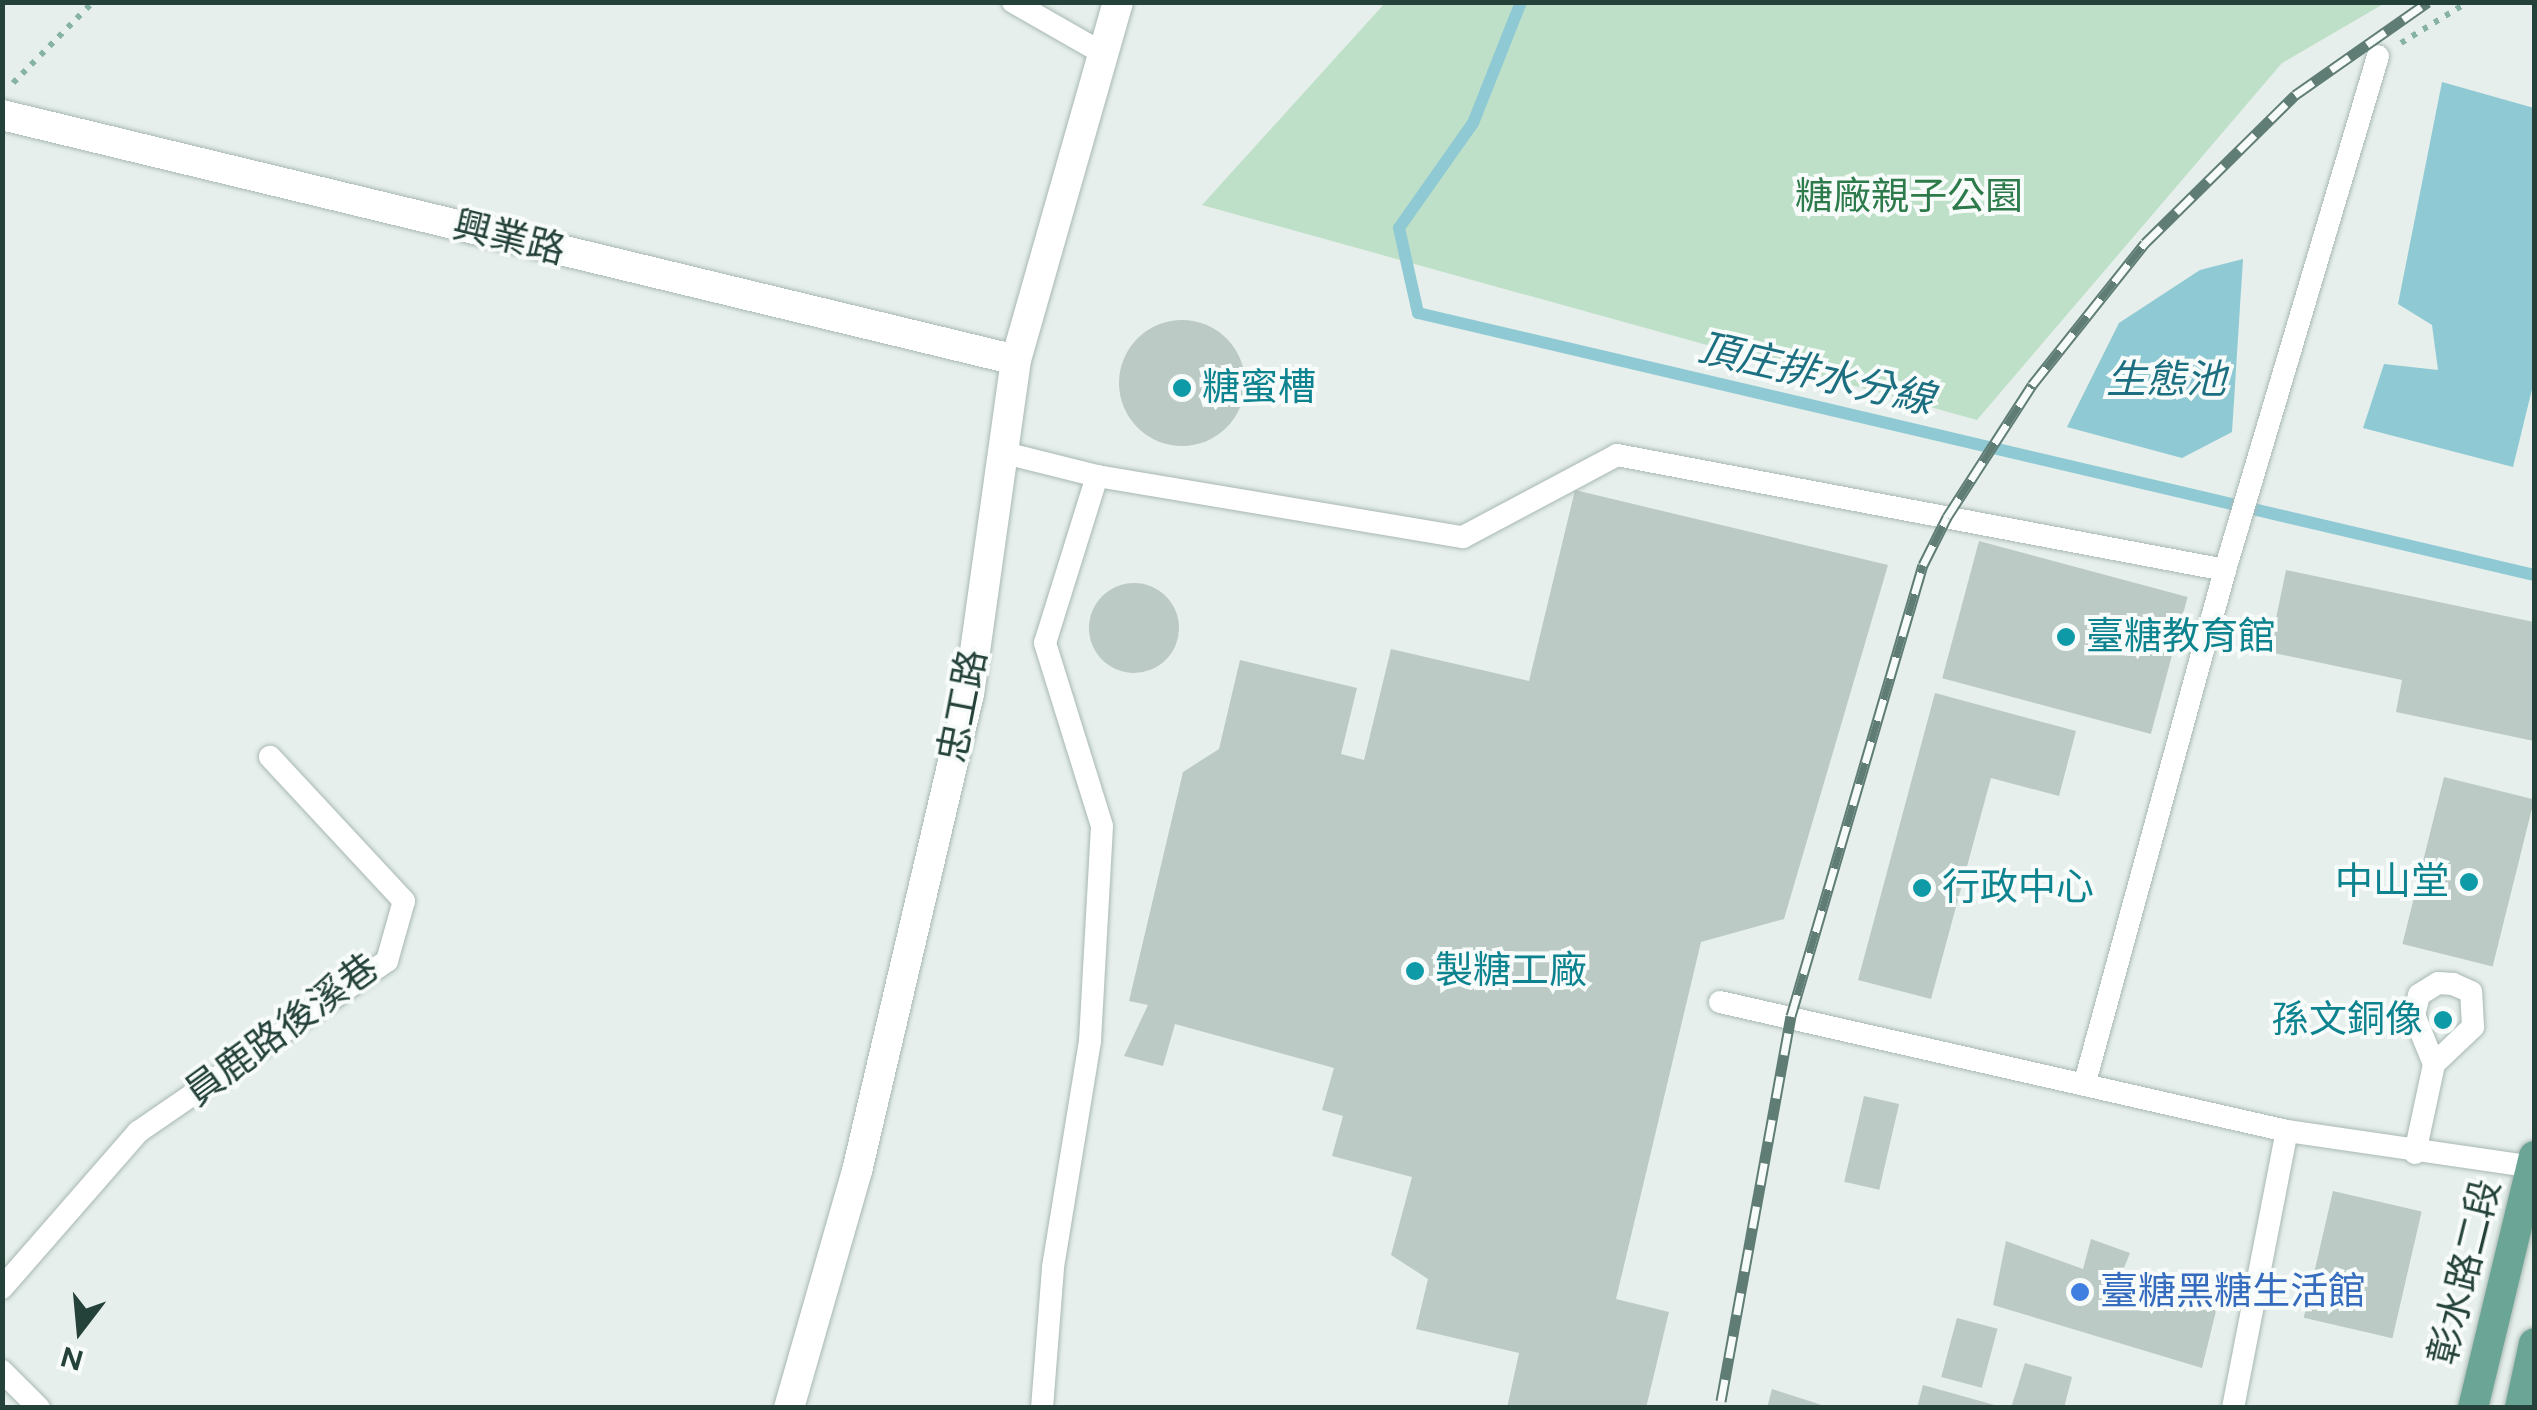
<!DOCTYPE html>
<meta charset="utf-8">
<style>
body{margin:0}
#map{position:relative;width:2537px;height:1410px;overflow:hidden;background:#e6efeb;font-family:Figtree,"Noto Sans TC",sans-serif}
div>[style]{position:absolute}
.green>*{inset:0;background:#bfe0c8}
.water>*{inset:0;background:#8ec9d4}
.stream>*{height:12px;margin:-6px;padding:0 6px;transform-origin:6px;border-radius:6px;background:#8ec9d4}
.building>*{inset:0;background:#bbcac4;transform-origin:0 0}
.round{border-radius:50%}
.path>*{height:6px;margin-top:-3px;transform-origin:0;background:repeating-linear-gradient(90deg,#86b3a5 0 5px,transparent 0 13px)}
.roads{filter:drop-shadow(0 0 2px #a8b8b2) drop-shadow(0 0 2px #a8b8b2)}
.service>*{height:22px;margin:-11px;padding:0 11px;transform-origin:11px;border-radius:11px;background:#fff}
.minor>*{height:30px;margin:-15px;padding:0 15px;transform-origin:15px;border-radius:15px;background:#fff}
.primary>*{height:30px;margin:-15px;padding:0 15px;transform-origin:15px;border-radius:15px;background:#6aa596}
.rail>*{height:11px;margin-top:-5.5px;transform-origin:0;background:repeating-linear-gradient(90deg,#f7fbf9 0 22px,#5f7d75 0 44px);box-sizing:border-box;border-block:2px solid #5f7d75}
.dots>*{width:28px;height:28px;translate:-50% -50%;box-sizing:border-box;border:5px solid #f7fbf9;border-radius:50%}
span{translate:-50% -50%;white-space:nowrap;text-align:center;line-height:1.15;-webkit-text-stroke:8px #f7fbf9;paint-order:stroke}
.park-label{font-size:38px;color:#2d7a4b}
.street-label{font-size:38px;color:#24423a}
.culture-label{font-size:38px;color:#0d838f}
.left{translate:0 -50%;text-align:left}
.right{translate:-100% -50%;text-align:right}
.shop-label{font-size:38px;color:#366cbe}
.water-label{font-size:40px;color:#1c6f80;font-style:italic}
.frame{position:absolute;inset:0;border:5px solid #24423a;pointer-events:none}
.north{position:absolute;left:30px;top:1280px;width:100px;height:100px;-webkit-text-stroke:8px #f7fbf9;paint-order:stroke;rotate:196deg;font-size:28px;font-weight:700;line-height:40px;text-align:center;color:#24423a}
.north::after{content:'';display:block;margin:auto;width:35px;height:45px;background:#24423a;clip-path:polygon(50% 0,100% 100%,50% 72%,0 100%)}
</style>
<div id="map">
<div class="green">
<i style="clip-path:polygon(1385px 3px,1385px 2px,2385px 3px,2282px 63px,1977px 420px,1202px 205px)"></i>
</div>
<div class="water">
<i style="clip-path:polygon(2442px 82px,2534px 108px,2534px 381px,2513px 467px,2363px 428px,2384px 364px,2438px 370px,2432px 325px,2398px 304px)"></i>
<i style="clip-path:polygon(2243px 259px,2232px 432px,2182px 458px,2067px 427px,2119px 323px,2200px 270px)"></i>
</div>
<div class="stream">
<i style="left:1521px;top:2px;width:130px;rotate:111.6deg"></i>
<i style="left:1473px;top:123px;width:128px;rotate:125.2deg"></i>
<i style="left:1399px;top:228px;width:87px;rotate:77.4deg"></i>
<i style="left:1418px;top:313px;width:1146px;rotate:13.21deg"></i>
</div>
<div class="building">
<i class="round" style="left:1119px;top:320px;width:126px;height:126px"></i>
<i style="clip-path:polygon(1575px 490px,1888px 565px,1784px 919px,1701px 942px,1616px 1299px,1669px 1312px,1646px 1408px,1507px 1408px,1519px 1353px,1416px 1329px,1428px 1279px,1391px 1255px,1412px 1177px,1332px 1156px,1343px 1116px,1322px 1110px,1334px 1068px,1175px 1024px,1163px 1066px,1124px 1056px,1148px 1005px,1129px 1001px,1183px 772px,1219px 749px,1240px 660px,1357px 688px,1341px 754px,1364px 760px,1391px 649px,1529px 681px)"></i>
<i style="left:1979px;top:541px;width:216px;height:142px;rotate:15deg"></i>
<i style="clip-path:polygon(2286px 570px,2534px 622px,2534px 741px,2396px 712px,2402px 680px,2269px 652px)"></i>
<i class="round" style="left:1089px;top:583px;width:90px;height:90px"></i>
<i style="clip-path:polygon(1935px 693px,2076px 731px,2059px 796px,1991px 778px,1931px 999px,1858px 980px)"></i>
<i style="left:2444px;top:777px;width:93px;height:172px;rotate:14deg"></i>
<i style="left:1864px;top:1096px;width:36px;height:88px;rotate:13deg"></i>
<i style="left:2333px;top:1191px;width:91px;height:130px;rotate:13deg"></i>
<i style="clip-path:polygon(2091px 1239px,2130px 1253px,2120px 1278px,2217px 1307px,2202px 1368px,1993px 1305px,2006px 1241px,2083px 1269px)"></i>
<i style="left:1957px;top:1318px;width:42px;height:61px;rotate:15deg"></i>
<i style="clip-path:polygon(2025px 1363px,2072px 1377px,2064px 1408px,2011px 1408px)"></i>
<i style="clip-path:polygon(1923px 1385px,1998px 1406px,1998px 1408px,1917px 1408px)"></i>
<i style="clip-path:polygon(1772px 1389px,1828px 1407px,1828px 1408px,1767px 1408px)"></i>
</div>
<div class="path">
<i style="left:2401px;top:43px;width:79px;rotate:-31.5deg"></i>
<i style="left:13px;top:83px;width:114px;rotate:-45.4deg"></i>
</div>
<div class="roads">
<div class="service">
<i style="left:1013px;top:2px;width:107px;rotate:29.7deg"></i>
<i style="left:1001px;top:452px;width:99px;rotate:14deg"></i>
<i style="left:2225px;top:570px;width:536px;rotate:-73.42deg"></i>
<i style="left:1720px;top:1002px;width:581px;rotate:12.82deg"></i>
<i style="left:2287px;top:1131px;width:250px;rotate:8.3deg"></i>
<i style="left:2415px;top:1153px;width:91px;rotate:-77.9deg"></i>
<i style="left:2434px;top:1064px;width:54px;rotate:-43.5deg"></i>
<i style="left:2473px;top:1027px;width:35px;rotate:-93deg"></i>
<i style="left:2471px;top:992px;width:20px;rotate:-156deg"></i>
<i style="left:2453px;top:984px;width:15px;rotate:-176deg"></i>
<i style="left:2438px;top:983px;width:22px;rotate:148deg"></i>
<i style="left:2419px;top:995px;width:21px;rotate:104deg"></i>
<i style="left:2414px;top:1015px;width:53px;rotate:67.8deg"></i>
<i style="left:2px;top:1288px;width:207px;rotate:-48.9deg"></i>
<i style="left:138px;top:1132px;width:302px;rotate:-34.5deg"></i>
<i style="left:387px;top:961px;width:62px;rotate:-74.2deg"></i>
<i style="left:404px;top:901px;width:197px;rotate:-132.9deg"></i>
<i style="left:2px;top:1371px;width:52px;rotate:45deg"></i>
<i style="left:1042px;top:1408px;width:141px;rotate:-85.5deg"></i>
<i style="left:1053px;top:1267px;width:229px;rotate:-80.7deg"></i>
<i style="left:1090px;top:1041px;width:215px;rotate:-86.8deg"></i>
<i style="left:1102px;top:826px;width:192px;rotate:-107.3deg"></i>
<i style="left:1045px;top:643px;width:175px;rotate:-72.7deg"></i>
<i style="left:1097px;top:476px;width:371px;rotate:9.5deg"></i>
<i style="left:1463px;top:537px;width:174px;rotate:-28deg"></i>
<i style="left:1617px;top:455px;width:619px;rotate:10.71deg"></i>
<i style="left:2225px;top:570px;width:531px;rotate:105.29deg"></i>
<i style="left:2233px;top:1408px;width:282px;rotate:-79deg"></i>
</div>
<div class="minor">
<i style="left:2px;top:115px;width:1043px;rotate:13.58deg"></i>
<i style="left:789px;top:1408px;width:247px;rotate:-74deg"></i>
<i style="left:857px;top:1171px;width:490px;rotate:-76.8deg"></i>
<i style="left:969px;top:694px;width:337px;rotate:-82deg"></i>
<i style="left:1016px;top:360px;width:372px;rotate:-74.1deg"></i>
</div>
<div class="primary">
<i style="left:2473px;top:1408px;width:259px;rotate:-76.4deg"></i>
<i style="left:2520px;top:1408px;width:66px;rotate:-77.8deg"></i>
</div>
</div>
<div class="rail">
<i style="left:1721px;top:1401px;width:391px;rotate:-79.7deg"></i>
<i style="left:1791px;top:1016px;width:470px;rotate:-73.7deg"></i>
<i style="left:1923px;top:565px;width:54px;rotate:-63.4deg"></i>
<i style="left:1947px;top:517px;width:157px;rotate:-57.2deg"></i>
<i style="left:2032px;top:385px;width:181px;rotate:-51.5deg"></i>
<i style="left:2145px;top:243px;width:211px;rotate:-44.6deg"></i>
<i style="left:2295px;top:95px;width:162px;rotate:-35deg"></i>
</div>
<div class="dots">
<i style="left:1182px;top:388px;background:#0f9aa8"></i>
<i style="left:2066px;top:637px;background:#0f9aa8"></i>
<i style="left:2469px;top:882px;background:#0f9aa8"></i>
<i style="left:1922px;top:888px;background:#0f9aa8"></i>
<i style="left:1415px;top:971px;background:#0f9aa8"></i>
<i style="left:2443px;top:1020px;background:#0f9aa8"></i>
<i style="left:2080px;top:1292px;background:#3f7fe0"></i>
</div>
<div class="park-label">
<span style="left:1909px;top:197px">糖廠親子公園</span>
</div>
<div class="street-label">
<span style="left:509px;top:238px;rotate:14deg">興業路</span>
<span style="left:963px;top:706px;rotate:-79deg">忠工路</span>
<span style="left:282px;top:1030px;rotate:-36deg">員鹿路後溪巷</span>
<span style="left:2465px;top:1272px;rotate:-76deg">彰水路二段</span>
</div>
<div class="culture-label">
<span class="left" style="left:1202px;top:388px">糖蜜槽</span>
<span class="left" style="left:2086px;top:637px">臺糖教育館</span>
<span class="right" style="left:2449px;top:882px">中山堂</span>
<span class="left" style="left:1942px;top:888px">行政中心</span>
<span class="left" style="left:1435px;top:971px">製糖工廠</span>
<span class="right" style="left:2423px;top:1020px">孫文銅像</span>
</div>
<div class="shop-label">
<span class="left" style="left:2100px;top:1292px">臺糖黑糖生活館</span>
</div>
<div class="water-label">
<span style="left:1816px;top:373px;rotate:13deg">頂庄排水分線</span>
<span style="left:2166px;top:379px">生態池</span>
</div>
<div class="frame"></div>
<div class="north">N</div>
</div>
